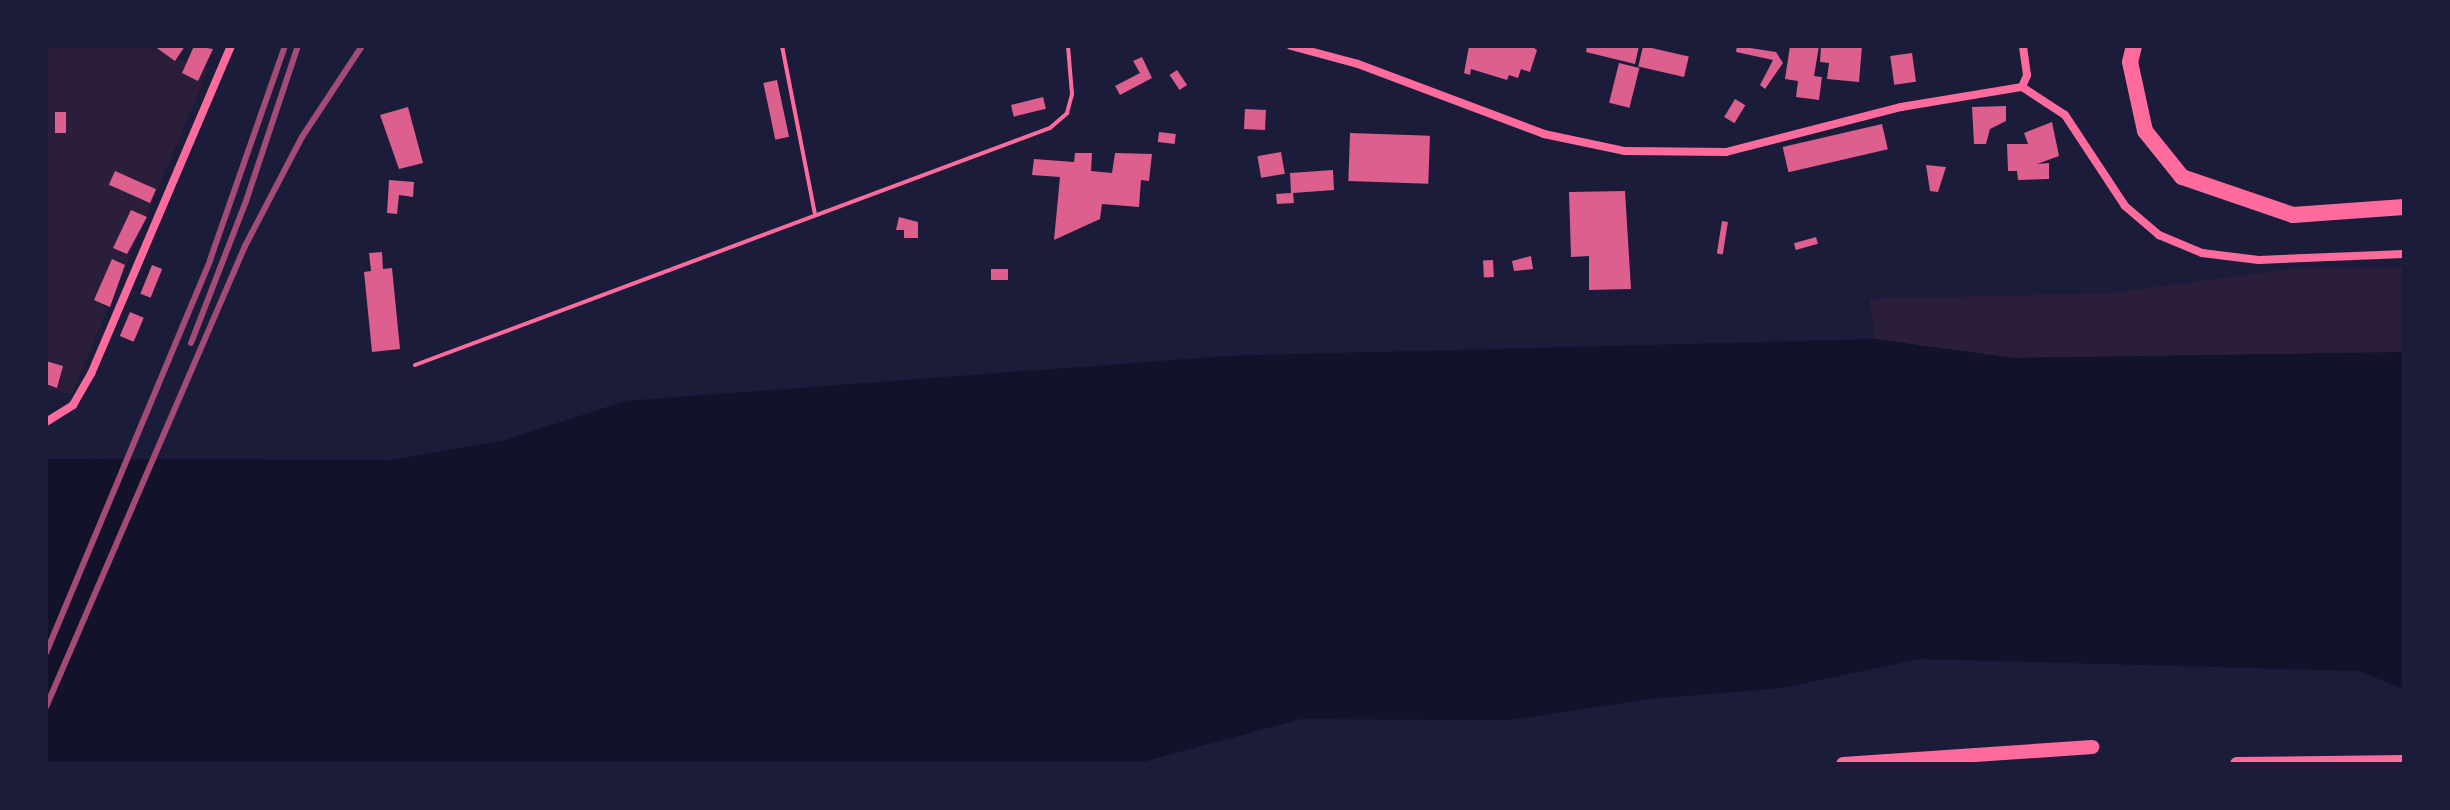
<!DOCTYPE html>
<style>
body{margin:0}
#map{position:relative;width:2450px;height:810px;overflow:hidden;background:#1b1b3a;font-family:Quicksand,sans-serif}
div>[style]{position:absolute}
.green>*{inset:0;background:#2a1e3b}
.water>*{inset:0;background:#12122b}
.building>*{inset:0;background:#dd5f8e;transform-origin:0 0}
.service>*{height:4px;margin:-2px;padding:0 2px;transform-origin:2px;border-radius:2px;background:#ff6b9d}
.minor>*{height:8px;margin:-4px;padding:0 4px;transform-origin:4px;border-radius:4px;background:#ff6b9d}
.primary>*{height:14px;margin:-7px;padding:0 7px;transform-origin:7px;border-radius:7px;background:#ff6b9d}
.motorway>*{height:16px;margin:-8px;padding:0 8px;transform-origin:8px;border-radius:8px;background:#ff6b9d}
.rail>*{height:6px;margin:-3px;padding:0 3px;transform-origin:3px;border-radius:3px;background:#a44b75}
span{translate:-50% -50%;white-space:nowrap;text-align:center;line-height:1.15;-webkit-text-stroke:8px #1b1b3a;paint-order:stroke}
.frame{position:absolute;inset:0;border:48px solid #1b1b3a;pointer-events:none}
</style>
<div id="map">
<div class="green">
<i style="clip-path:polygon(46px 46px,146px 46px,208px 70px,72px 394px,46px 389px)"></i>
<i style="clip-path:polygon(2304px 267px,2404px 267px,2404px 353px,2013px 358px,1875px 339px,1869px 299px,2112px 293px)"></i>
</div>
<div class="water">
<i style="clip-path:polygon(1875px 339px,2013px 358px,2404px 352px,2404px 689px,2358px 671px,1920px 659px,1782px 688px,1650px 699px,1510px 720px,1301px 719px,1135px 764px,46px 764px,46px 459px,391px 460px,506px 440px,625px 401px,1227px 356px)"></i>
</div>
<div class="building">
<i style="clip-path:polygon(154px 46px,185px 46px,175px 61px)"></i>
<i style="clip-path:polygon(194px 46px,213px 49px,198px 81px,182px 73px)"></i>
<i style="clip-path:polygon(1469px 46px,1531px 46px,1537px 50px,1530px 72px,1521px 69px,1518px 78px,1509px 75px,1507px 80px,1471px 69px,1470px 75px,1464px 73px)"></i>
<i style="clip-path:polygon(1587px 46px,1639px 46px,1635px 64px,1586px 52px)"></i>
<i style="left:1643px;top:46px;width:47px;height:21px;rotate:13deg"></i>
<i style="clip-path:polygon(1737px 46px,1776px 52px,1783px 63px,1765px 89px,1760px 85px,1773px 60px,1736px 52px)"></i>
<i style="clip-path:polygon(1790px 46px,1819px 46px,1814px 76px,1822px 77px,1819px 100px,1796px 97px,1798px 81px,1785px 79px)"></i>
<i style="clip-path:polygon(1821px 46px,1862px 46px,1859px 82px,1827px 79px,1829px 63px,1820px 62px)"></i>
<i style="left:1912px;top:53px;width:29px;height:22px;rotate:82deg"></i>
<i style="clip-path:polygon(1142px 57px,1152px 78px,1120px 95px,1115px 86px,1140px 73px,1133px 61px)"></i>
<i style="left:1619px;top:63px;width:21px;height:41px;rotate:14deg"></i>
<i style="left:1177px;top:70px;width:18px;height:9px;rotate:56deg"></i>
<i style="left:777px;top:80px;width:58px;height:14px;rotate:78deg"></i>
<i style="left:1043px;top:97px;width:12px;height:33px;rotate:76deg"></i>
<i style="left:1735px;top:99px;width:12px;height:21px;rotate:31deg"></i>
<i style="clip-path:polygon(2006px 106px,2006px 121px,1990px 129px,1986px 144px,1974px 144px,1972px 107px)"></i>
<i style="clip-path:polygon(408px 107px,423px 163px,399px 169px,380px 115px)"></i>
<i style="left:1245px;top:109px;width:21px;height:20px;rotate:3deg"></i>
<i style="left:55px;top:112px;width:11px;height:21px"></i>
<i style="clip-path:polygon(2052px 122px,2059px 156px,2037px 164px,2049px 163px,2049px 179px,2018px 180px,2017px 171px,2008px 171px,2007px 144px,2028px 144px,2024px 133px)"></i>
<i style="left:1882px;top:124px;width:26px;height:102px;rotate:77deg"></i>
<i style="left:1159px;top:132px;width:17px;height:10px;rotate:7deg"></i>
<i style="left:1350px;top:133px;width:80px;height:48px;rotate:2deg"></i>
<i style="left:1281px;top:152px;width:22px;height:24px;rotate:80deg"></i>
<i style="clip-path:polygon(1075px 153px,1092px 153px,1091px 171px,1112px 173px,1115px 153px,1152px 154px,1149px 181px,1141px 180px,1139px 207px,1102px 204px,1100px 219px,1054px 240px,1060px 177px,1032px 175px,1034px 159px,1074px 162px)"></i>
<i style="clip-path:polygon(1926px 165px,1946px 167px,1938px 192px,1930px 191px)"></i>
<i style="clip-path:polygon(1333px 170px,1334px 190px,1293px 193px,1294px 203px,1277px 204px,1276px 194px,1291px 193px,1290px 173px)"></i>
<i style="left:115px;top:171px;width:45px;height:15px;rotate:24deg"></i>
<i style="clip-path:polygon(389px 180px,414px 182px,413px 197px,399px 195px,397px 214px,387px 213px)"></i>
<i style="clip-path:polygon(1625px 191px,1631px 289px,1589px 290px,1589px 256px,1571px 257px,1569px 192px)"></i>
<i style="clip-path:polygon(131px 210px,147px 217px,127px 254px,113px 248px)"></i>
<i style="clip-path:polygon(899px 217px,918px 222px,918px 238px,904px 238px,904px 230px,896px 230px)"></i>
<i style="left:1722px;top:221px;width:6px;height:33px;rotate:9deg"></i>
<i style="left:1816px;top:237px;width:7px;height:23px;rotate:74deg"></i>
<i style="clip-path:polygon(382px 252px,383px 269px,392px 268px,400px 349px,372px 352px,364px 272px,371px 271px,369px 253px)"></i>
<i style="clip-path:polygon(1531px 256px,1533px 269px,1514px 271px,1512px 261px)"></i>
<i style="clip-path:polygon(112px 259px,125px 265px,110px 307px,94px 300px)"></i>
<i style="left:1493px;top:260px;width:17px;height:10px;rotate:87deg"></i>
<i style="left:152px;top:265px;width:11px;height:31px;rotate:22deg"></i>
<i style="left:1008px;top:269px;width:11px;height:17px;rotate:90deg"></i>
<i style="left:130px;top:312px;width:15px;height:26px;rotate:23deg"></i>
<i style="clip-path:polygon(46px 361px,63px 366px,57px 388px,46px 384px)"></i>
</div>
<div class="service">
<i style="left:782px;top:46px;width:171px;rotate:78.9deg"></i>
<i style="left:415px;top:365px;width:678px;rotate:-20.47deg"></i>
<i style="left:1050px;top:128px;width:23px;rotate:-41deg"></i>
<i style="left:1067px;top:113px;width:20px;rotate:-75deg"></i>
<i style="left:1072px;top:94px;width:48px;rotate:-94.8deg"></i>
</div>
<div class="minor">
<i style="left:1291px;top:46px;width:69px;rotate:15deg"></i>
<i style="left:1358px;top:64px;width:199px;rotate:20.6deg"></i>
<i style="left:1544px;top:134px;width:83px;rotate:11.9deg"></i>
<i style="left:1625px;top:151px;width:101px;rotate:0.6deg"></i>
<i style="left:1726px;top:152px;width:181px;rotate:-14.4deg"></i>
<i style="left:1901px;top:107px;width:123px;rotate:-9.4deg"></i>
<i style="left:2022px;top:87px;width:51px;rotate:33.1deg"></i>
<i style="left:2065px;top:115px;width:109px;rotate:56.6deg"></i>
<i style="left:2125px;top:206px;width:45px;rotate:40.5deg"></i>
<i style="left:2159px;top:235px;width:47px;rotate:22.7deg"></i>
<i style="left:2202px;top:253px;width:57px;rotate:7deg"></i>
<i style="left:2259px;top:260px;width:145px;rotate:-2.4deg"></i>
<i style="left:2022px;top:87px;width:13px;rotate:-67deg"></i>
<i style="left:2027px;top:75px;width:29px;rotate:-98deg"></i>
<i style="left:46px;top:422px;width:32px;rotate:-32deg"></i>
<i style="left:73px;top:405px;width:36px;rotate:-60deg"></i>
<i style="left:91px;top:374px;width:357px;rotate:-66.9deg"></i>
</div>
<div class="primary">
<i style="left:1843px;top:764px;width:250px;rotate:-3.9deg"></i>
<i style="left:2237px;top:764px;width:167px;rotate:-0.7deg"></i>
</div>
<div class="motorway">
<i style="left:2134px;top:46px;width:16px;rotate:104deg"></i>
<i style="left:2130px;top:62px;width:71px;rotate:77.7deg"></i>
<i style="left:2145px;top:131px;width:59px;rotate:51.2deg"></i>
<i style="left:2182px;top:177px;width:117px;rotate:18.9deg"></i>
<i style="left:2293px;top:215px;width:111px;rotate:-4.1deg"></i>
</div>
<div class="rail">
<i style="left:191px;top:343px;width:152px;rotate:-68.8deg"></i>
<i style="left:246px;top:201px;width:163px;rotate:-71.5deg"></i>
<i style="left:46px;top:653px;width:426px;rotate:-67.3deg"></i>
<i style="left:210px;top:260px;width:227px;rotate:-70.7deg"></i>
<i style="left:46px;top:707px;width:502px;rotate:-66.65deg"></i>
<i style="left:245px;top:246px;width:123px;rotate:-62.4deg"></i>
<i style="left:302px;top:137px;width:109px;rotate:-56.6deg"></i>
</div>
<div class="frame"></div>
</div>
